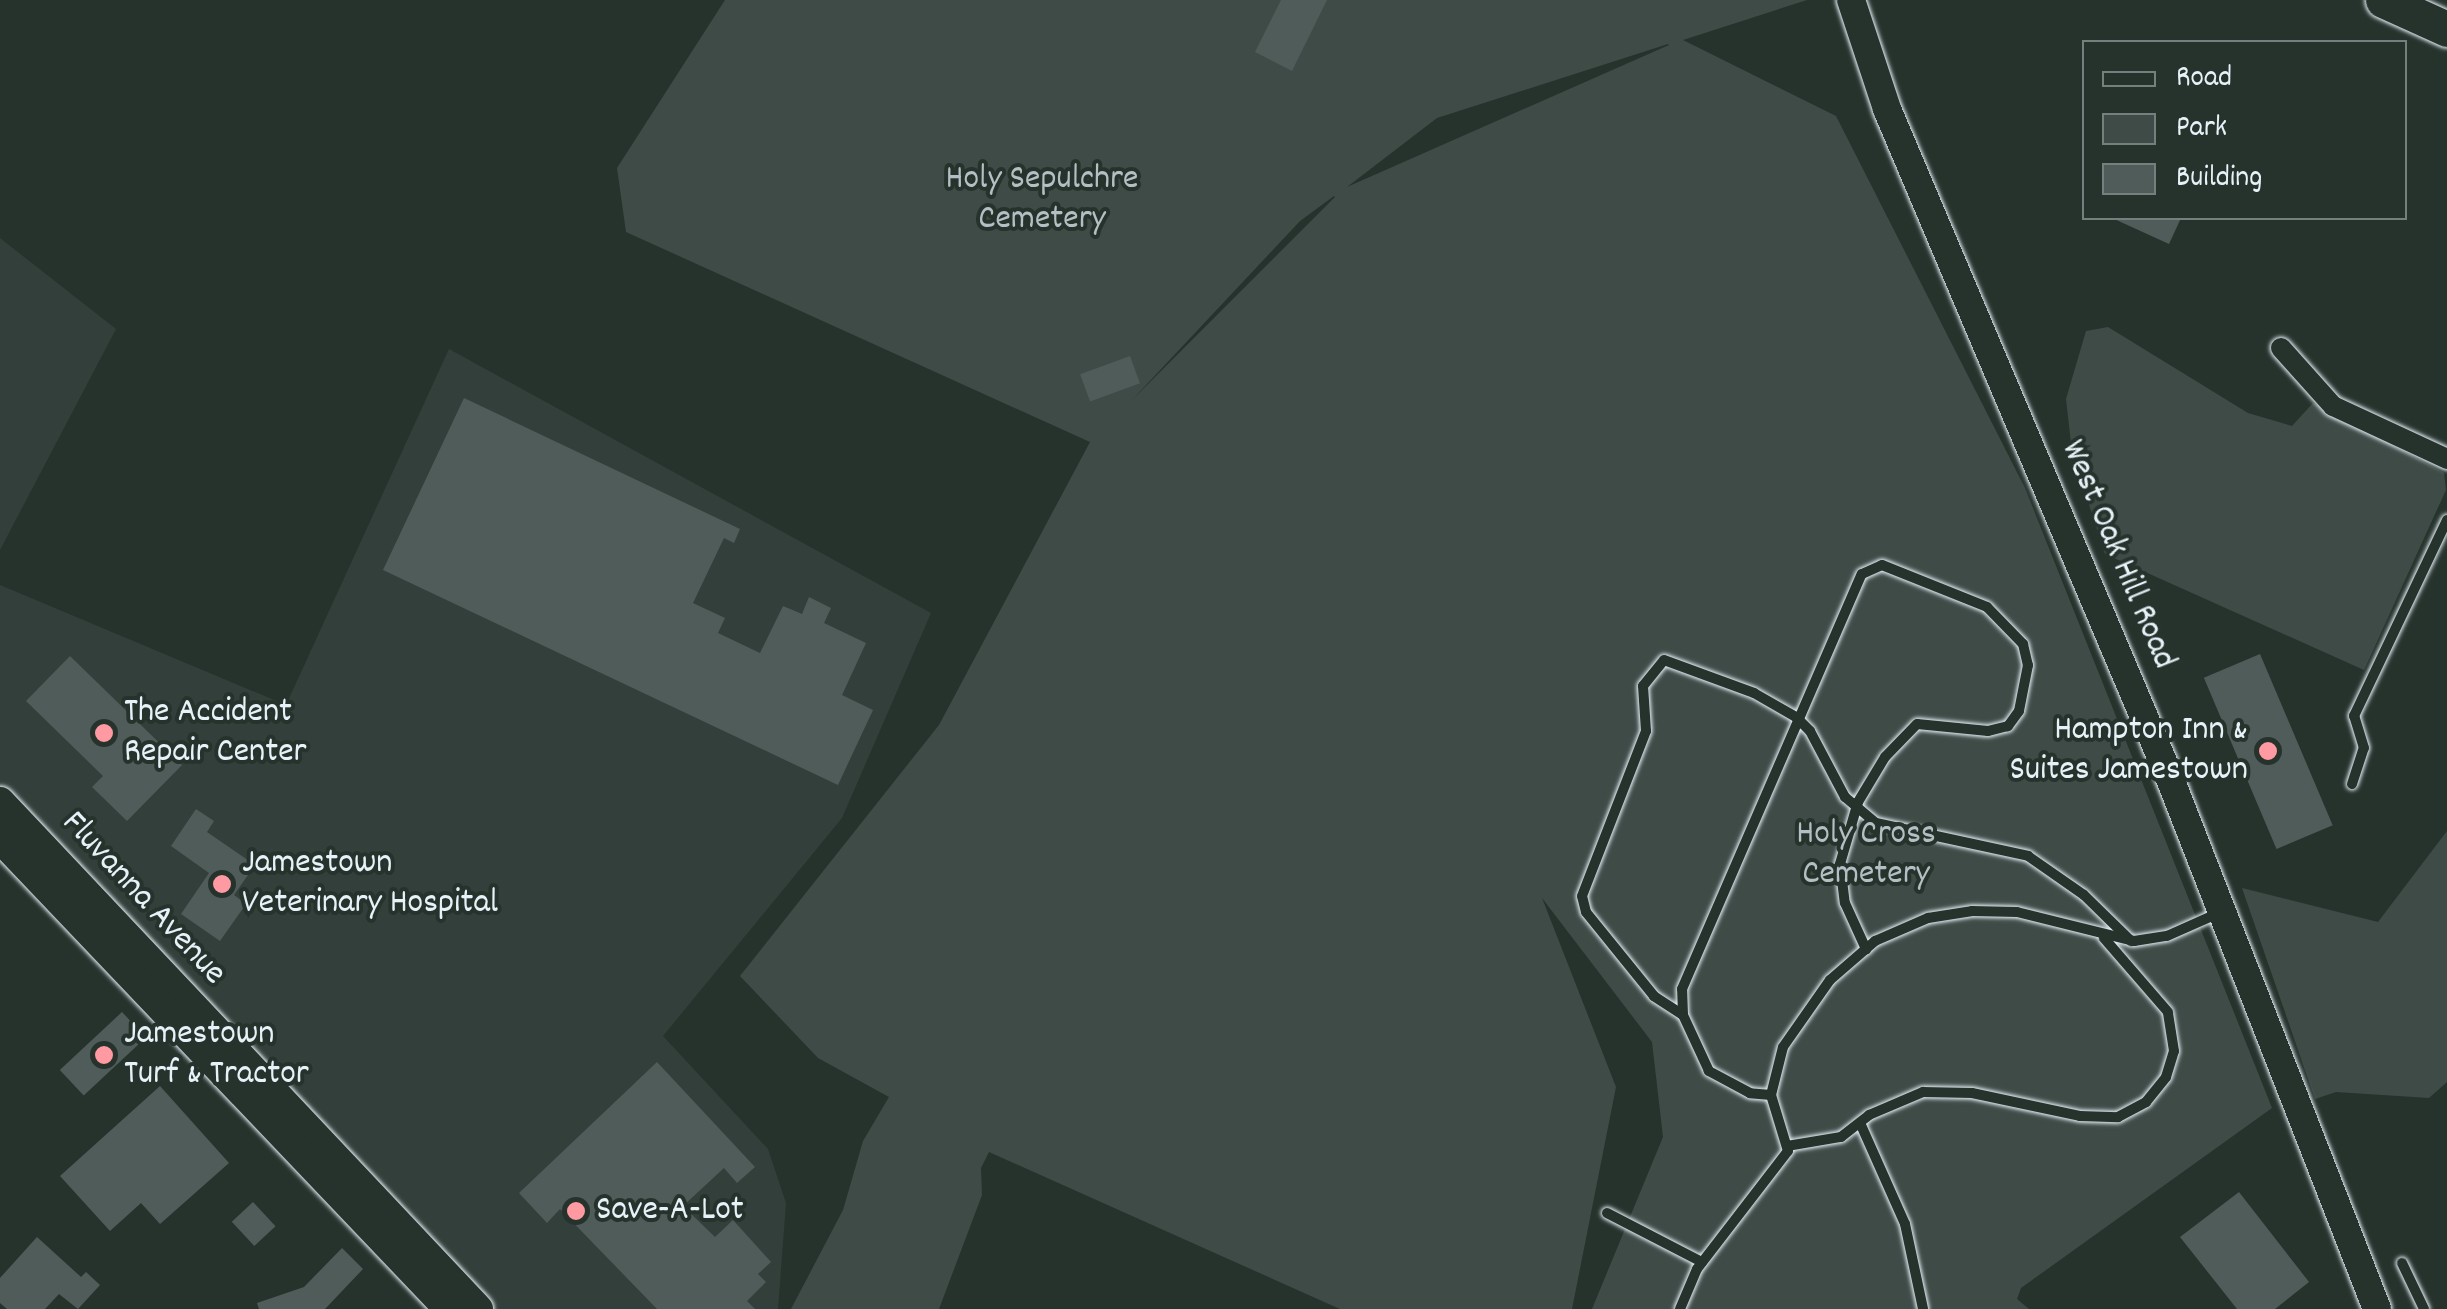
<!DOCTYPE html>
<style>
body{margin:0}
#map{position:relative;width:2447px;height:1309px;overflow:hidden;background:#26332d;font-family:Dekko,sans-serif}
div>[style]{position:absolute}
.built>*{inset:0;background:#333f3a}
.green>*{inset:0;background:#3e4b47}
.building>*{inset:0;background:#505c59;transform-origin:0 0}
.roads{filter:drop-shadow(0 0 2px #e8f1f8) drop-shadow(0 0 2px #e8f1f8)}
.service>*{height:10px;margin:-5px;padding:0 5px;transform-origin:5px;border-radius:5px;background:#26332d}
.minor>*{height:20px;margin:-10px;padding:0 10px;transform-origin:10px;border-radius:10px;background:#26332d}
.secondary>*{height:28px;margin:-14px;padding:0 14px;transform-origin:14px;border-radius:14px;background:#26332d}
.primary>*{height:30px;margin:-15px;padding:0 15px;transform-origin:15px;border-radius:15px;background:#26332d}
.motorway>*{height:35px;margin:-17.5px;padding:0 17.5px;transform-origin:17.5px;border-radius:17.5px;background:#26332d}
.dots>*{width:28px;height:28px;translate:-50% -50%;box-sizing:border-box;border:5px solid #26332d;border-radius:50%}
span{translate:-50% -50%;white-space:nowrap;text-align:center;line-height:1.15;-webkit-text-stroke:8px #26332d;paint-order:stroke}
.park-label{font-size:35px;color:#b5bfc3}
.street-label{font-size:35px;color:#e8f1f8}
.poi-label{font-size:35px;color:#e8f1f8}
.left{translate:0 -50%;text-align:left}
.right{translate:-100% -50%;text-align:right}
.legend{position:absolute;left:2082px;top:40px;width:325px;height:180px;box-sizing:border-box;background:#26332d;border:2px solid #747f7e;margin:0;padding:12px 18px;list-style:none;font-size:30px;color:#e8f1f8}
.legend li{display:flex;align-items:center;gap:20px;height:50px}
.legend b{width:50px;border:2px solid #747f7e}
</style>
<div id="map">
<div class="built">
<i style="clip-path:polygon(0 238px,116px 329px,0 550px)"></i>
<i style="clip-path:polygon(449px 349px,931px 613px,842px 818px,663px 1036px,768px 1149px,786px 1203px,778px 1309px,494px 1309px,0 785px,0 585px,286px 705px)"></i>
</div>
<div class="green">
<i style="clip-path:polygon(evenodd,725px 0,1807px 0,1683px 40px,1836px 116px,2025px 488px,2272px 1108px,2021px 1288px,2017px 1299px,2029px 1309px,1592px 1309px,1663px 1137px,1652px 1042px,1542px 898px,1616px 1087px,1572px 1309px,1340px 1309px,989px 1152px,981px 1168px,982px 1195px,939px 1309px,791px 1309px,843px 1210px,863px 1141px,889px 1097px,818px 1058px,740px 976px,939px 725px,1090px 442px,626px 232px,617px 168px,725px 0,1668px 44px,1669px 45px,1347px 187px,1437px 118px,1668px 44px,725px 0,1334px 196px,1335px 197px,1132px 400px,1300px 221px,1334px 196px)"></i>
<i style="clip-path:polygon(2108px 327px,2248px 413px,2292px 426px,2313px 403px,2444px 473px,2446px 490px,2364px 670px,2105px 554px,2072px 452px,2066px 399px,2086px 331px)"></i>
<i style="clip-path:polygon(2447px 831px,2447px 1082px,2429px 1098px,2336px 1092px,2315px 1099px,2242px 888px,2378px 922px)"></i>
</div>
<div class="building">
<i style="clip-path:polygon(1281px 0,1327px 0,1292px 71px,1255px 52px)"></i>
<i style="clip-path:polygon(2112px 218px,2181px 218px,2169px 244px)"></i>
<i style="left:1130px;top:356px;width:29px;height:53px;rotate:70deg"></i>
<i style="clip-path:polygon(464px 398px,740px 529px,734px 543px,724px 538px,693px 603px,725px 618px,718px 633px,760px 653px,783px 606px,802px 614px,809px 597px,831px 608px,824px 623px,866px 643px,842px 695px,873px 710px,838px 785px,383px 570px)"></i>
<i style="left:2260px;top:654px;width:186px;height:61px;rotate:67deg"></i>
<i style="clip-path:polygon(70px 656px,182px 765px,127px 821px,92px 787px,103px 776px,26px 701px)"></i>
<i style="clip-path:polygon(196px 809px,214px 821px,207px 832px,255px 865px,234px 895px,246px 904px,220px 941px,181px 914px,209px 873px,171px 846px)"></i>
<i style="left:122px;top:1012px;width:35px;height:85px;rotate:47deg"></i>
<i style="clip-path:polygon(657px 1062px,755px 1167px,737px 1183px,724px 1168px,683px 1206px,715px 1237px,733px 1220px,771px 1262px,758px 1274px,766px 1282px,747px 1301px,755px 1309px,657px 1309px,560px 1209px,547px 1223px,519px 1193px)"></i>
<i style="clip-path:polygon(160px 1086px,229px 1163px,160px 1224px,141px 1203px,110px 1231px,60px 1176px)"></i>
<i style="clip-path:polygon(2239px 1192px,2309px 1282px,2275px 1309px,2237px 1309px,2180px 1237px)"></i>
<i style="left:253px;top:1202px;width:33px;height:29px;rotate:47deg"></i>
<i style="clip-path:polygon(37px 1237px,81px 1277px,86px 1272px,100px 1285px,78px 1309px,59px 1294px,45px 1309px,7px 1309px,0 1303px,0 1278px)"></i>
<i style="clip-path:polygon(342px 1248px,363px 1269px,325px 1309px,259px 1309px,257px 1303px,304px 1287px)"></i>
</div>
<div class="roads">
<div class="service">
<i style="left:2352px;top:784px;width:38px;rotate:-72deg"></i>
<i style="left:2364px;top:748px;width:34px;rotate:-107deg"></i>
<i style="left:2354px;top:716px;width:217px;rotate:-64.6deg"></i>
<i style="left:1683px;top:1015px;width:35px;rotate:-147deg"></i>
<i style="left:1654px;top:996px;width:108px;rotate:-129deg"></i>
<i style="left:1586px;top:912px;width:16px;rotate:-104deg"></i>
<i style="left:1582px;top:896px;width:177px;rotate:-68.8deg"></i>
<i style="left:1646px;top:731px;width:45px;rotate:-93.8deg"></i>
<i style="left:1643px;top:686px;width:33px;rotate:-51deg"></i>
<i style="left:1664px;top:660px;width:96px;rotate:20.1deg"></i>
<i style="left:1754px;top:693px;width:48px;rotate:29.7deg"></i>
<i style="left:1796px;top:717px;width:20px;rotate:45deg"></i>
<i style="left:1810px;top:731px;width:75px;rotate:62.1deg"></i>
<i style="left:1845px;top:797px;width:40px;rotate:40deg"></i>
<i style="left:1876px;top:823px;width:156px;rotate:12.2deg"></i>
<i style="left:2028px;top:856px;width:68px;rotate:34.9deg"></i>
<i style="left:2084px;top:895px;width:66px;rotate:44.4deg"></i>
<i style="left:1771px;top:1095px;width:21px;rotate:-175deg"></i>
<i style="left:1750px;top:1093px;width:47px;rotate:-151.8deg"></i>
<i style="left:1709px;top:1071px;width:62px;rotate:-114.9deg"></i>
<i style="left:1683px;top:1015px;width:26px;rotate:-92deg"></i>
<i style="left:1682px;top:989px;width:452px;rotate:-66.6deg"></i>
<i style="left:1862px;top:574px;width:22px;rotate:-24deg"></i>
<i style="left:1882px;top:565px;width:113px;rotate:21.8deg"></i>
<i style="left:1987px;top:607px;width:52px;rotate:45.8deg"></i>
<i style="left:2023px;top:644px;width:22px;rotate:77deg"></i>
<i style="left:2028px;top:665px;width:47px;rotate:101.1deg"></i>
<i style="left:2019px;top:711px;width:19px;rotate:126deg"></i>
<i style="left:2008px;top:726px;width:21px;rotate:166deg"></i>
<i style="left:1988px;top:731px;width:71px;rotate:-174.4deg"></i>
<i style="left:1917px;top:724px;width:46px;rotate:134.1deg"></i>
<i style="left:1885px;top:757px;width:52px;rotate:121deg"></i>
<i style="left:1858px;top:802px;width:65px;rotate:106.2deg"></i>
<i style="left:1840px;top:864px;width:39px;rotate:83deg"></i>
<i style="left:1845px;top:903px;width:51px;rotate:65.5deg"></i>
<i style="left:1861px;top:1125px;width:108px;rotate:66deg"></i>
<i style="left:1905px;top:1224px;width:87px;rotate:78deg"></i>
<i style="left:1787px;top:1146px;width:55px;rotate:-9.5deg"></i>
<i style="left:1841px;top:1137px;width:36px;rotate:-38deg"></i>
<i style="left:1869px;top:1115px;width:59px;rotate:-23.1deg"></i>
<i style="left:1923px;top:1092px;width:49px;rotate:1.2deg"></i>
<i style="left:1972px;top:1093px;width:110px;rotate:12deg"></i>
<i style="left:2080px;top:1116px;width:38px;rotate:2deg"></i>
<i style="left:2118px;top:1117px;width:32px;rotate:-28deg"></i>
<i style="left:2146px;top:1102px;width:32px;rotate:-51deg"></i>
<i style="left:2166px;top:1077px;width:27px;rotate:-73deg"></i>
<i style="left:2174px;top:1051px;width:39px;rotate:-99deg"></i>
<i style="left:2168px;top:1012px;width:98px;rotate:-130.9deg"></i>
<i style="left:1607px;top:1213px;width:107px;rotate:27.3deg"></i>
<i style="left:2402px;top:1263px;width:51px;rotate:64.4deg"></i>
<i style="left:1680px;top:1309px;width:43px;rotate:-67deg"></i>
<i style="left:1697px;top:1269px;width:149px;rotate:-52.4deg"></i>
<i style="left:1788px;top:1151px;width:59px;rotate:-106.9deg"></i>
<i style="left:1771px;top:1095px;width:49px;rotate:-76deg"></i>
<i style="left:1783px;top:1047px;width:82px;rotate:-55deg"></i>
<i style="left:1830px;top:980px;width:60px;rotate:-40.9deg"></i>
<i style="left:1875px;top:941px;width:58px;rotate:-23.5deg"></i>
<i style="left:1928px;top:918px;width:45px;rotate:-9deg"></i>
<i style="left:1972px;top:911px;width:45px;rotate:1.3deg"></i>
<i style="left:2017px;top:912px;width:121px;rotate:13.9deg"></i>
<i style="left:2134px;top:941px;width:33px;rotate:-9deg"></i>
<i style="left:2167px;top:936px;width:57px;rotate:-23.9deg"></i>
</div>
<div class="minor">
<i style="left:2281px;top:348px;width:78px;rotate:48.1deg"></i>
<i style="left:2333px;top:406px;width:126px;rotate:24.9deg"></i>
</div>
<div class="secondary">
<i style="left:1851px;top:0;width:115px;rotate:71.7deg"></i>
<i style="left:1887px;top:109px;width:724px;rotate:67.08deg"></i>
<i style="left:2169px;top:776px;width:572px;rotate:68.68deg"></i>
</div>
<div class="primary">
<i style="left:0;top:802px;width:697px;rotate:46.69deg"></i>
<i style="left:0;top:838px;width:651px;rotate:46.37deg"></i>
</div>
<div class="motorway">
<i style="left:2383px;top:0;width:70px;rotate:24.4deg"></i>
</div>
</div>
<div class="dots">
<i style="left:104px;top:733px;background:#ff9aa2"></i>
<i style="left:2268px;top:751px;background:#ff9aa2"></i>
<i style="left:222px;top:884px;background:#ff9aa2"></i>
<i style="left:104px;top:1055px;background:#ff9aa2"></i>
<i style="left:576px;top:1211px;background:#ff9aa2"></i>
</div>
<div class="park-label">
<span style="left:1042px;top:200px">Holy Sepulchre<br>Cemetery</span>
<span style="left:1866px;top:855px">Holy Cross<br>Cemetery</span>
</div>
<div class="street-label">
<span style="left:2117px;top:555px;rotate:67deg">West Oak Hill Road</span>
<span style="left:143px;top:899px;rotate:47deg">Fluvanna Avenue</span>
</div>
<div class="poi-label">
<span class="left" style="left:124px;top:733px">The Accident<br>Repair Center</span>
<span class="right" style="left:2248px;top:751px">Hampton Inn &amp;<br>Suites Jamestown</span>
<span class="left" style="left:242px;top:884px">Jamestown<br>Veterinary Hospital</span>
<span class="left" style="left:124px;top:1055px">Jamestown<br>Turf &amp; Tractor</span>
<span class="left" style="left:596px;top:1211px">Save-A-Lot</span>
</div>
<ul class="legend">
<li><b style="height:12px;background:#26332d"></b>Road</li>
<li><b style="height:28px;background:#3e4b47"></b>Park</li>
<li><b style="height:28px;background:#505c59"></b>Building</li>
</ul>
</div>
